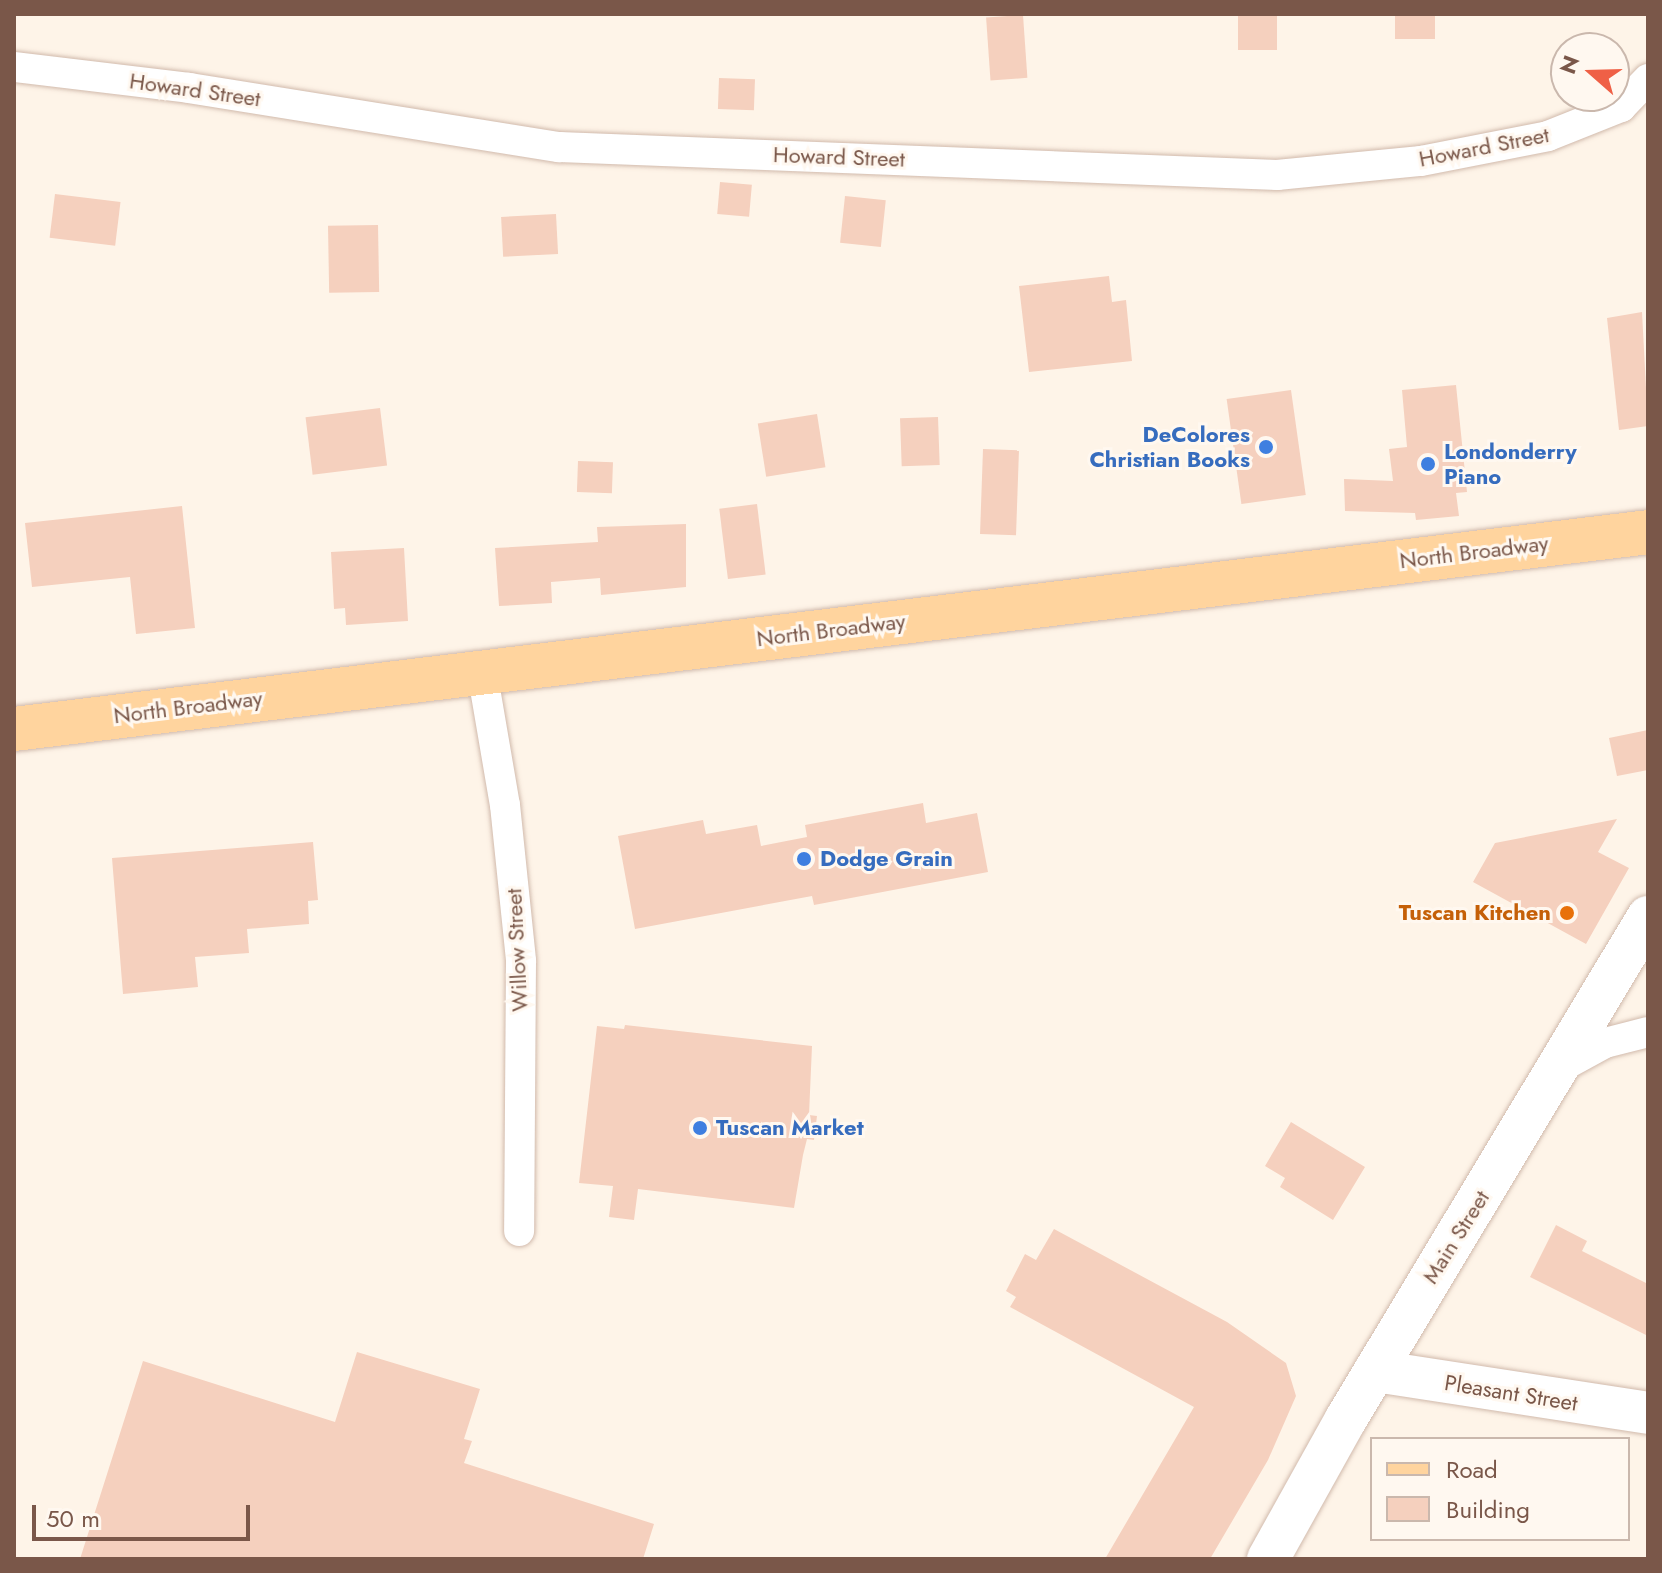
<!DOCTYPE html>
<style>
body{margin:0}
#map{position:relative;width:1662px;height:1573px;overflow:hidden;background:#fef4e8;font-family:Jost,sans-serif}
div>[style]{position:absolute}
.building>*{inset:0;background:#f5d0be;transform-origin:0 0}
.roads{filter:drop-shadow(0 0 2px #d1baac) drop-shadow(0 0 2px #d1baac)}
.minor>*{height:30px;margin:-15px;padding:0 15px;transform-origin:15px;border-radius:15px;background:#fff}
.secondary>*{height:42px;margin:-21px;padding:0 21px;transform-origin:21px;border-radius:21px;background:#fff}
.primary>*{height:44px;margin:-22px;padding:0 22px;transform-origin:22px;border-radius:22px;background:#ffd49e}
.dots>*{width:22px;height:22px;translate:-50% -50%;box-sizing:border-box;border:4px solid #fff8f0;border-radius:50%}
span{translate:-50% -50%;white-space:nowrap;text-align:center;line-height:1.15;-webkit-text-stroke:6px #fff8f0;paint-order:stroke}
.street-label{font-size:22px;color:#7a5749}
.shop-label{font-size:22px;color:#366cbe;font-weight:700}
.right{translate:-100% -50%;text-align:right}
.left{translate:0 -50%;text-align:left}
.food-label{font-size:22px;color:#c56008;font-weight:700}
.frame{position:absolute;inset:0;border:16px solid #7a5749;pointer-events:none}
.legend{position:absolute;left:1370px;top:1437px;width:260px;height:104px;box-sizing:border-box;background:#fff8f0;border:2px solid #cab8ad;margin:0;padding:10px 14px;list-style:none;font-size:24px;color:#7a5749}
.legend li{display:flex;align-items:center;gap:16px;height:40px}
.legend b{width:40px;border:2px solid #cab8ad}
.north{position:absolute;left:1550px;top:32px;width:80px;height:80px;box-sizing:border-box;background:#fff8f0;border:2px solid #cab8ad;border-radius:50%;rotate:290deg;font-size:22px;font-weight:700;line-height:32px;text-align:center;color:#7a5749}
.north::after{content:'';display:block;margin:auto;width:28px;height:36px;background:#ef6046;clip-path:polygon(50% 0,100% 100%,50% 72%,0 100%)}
.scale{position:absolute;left:32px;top:1505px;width:218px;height:36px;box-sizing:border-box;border:4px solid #7a5749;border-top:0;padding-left:10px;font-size:24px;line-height:28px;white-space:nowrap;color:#7a5749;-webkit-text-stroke:6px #fff8f0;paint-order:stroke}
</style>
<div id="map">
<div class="building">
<i style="left:1238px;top:14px;width:39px;height:36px"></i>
<i style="left:1395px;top:14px;width:40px;height:25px"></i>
<i style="left:1023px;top:15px;width:63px;height:37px;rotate:86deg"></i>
<i style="left:719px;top:78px;width:36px;height:31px;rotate:2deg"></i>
<i style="left:720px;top:182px;width:32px;height:32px;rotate:5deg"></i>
<i style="left:55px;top:194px;width:66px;height:44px;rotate:7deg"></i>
<i style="left:845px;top:196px;width:41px;height:47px;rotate:6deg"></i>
<i style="left:556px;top:214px;width:40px;height:55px;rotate:87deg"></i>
<i style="left:378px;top:225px;width:67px;height:50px;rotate:89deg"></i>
<i style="clip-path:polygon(1109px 276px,1112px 302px,1126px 300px,1132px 361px,1029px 372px,1019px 286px)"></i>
<i style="clip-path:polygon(1642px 312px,1648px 426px,1619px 430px,1607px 318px)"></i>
<i style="clip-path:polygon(1456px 385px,1467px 492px,1456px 493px,1459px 516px,1416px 520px,1415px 513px,1345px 511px,1344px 479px,1393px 481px,1389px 449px,1407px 447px,1402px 390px)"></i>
<i style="left:1291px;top:390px;width:106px;height:65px;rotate:82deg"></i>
<i style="left:380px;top:408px;width:58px;height:75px;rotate:83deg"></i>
<i style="left:817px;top:414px;width:54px;height:60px;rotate:81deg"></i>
<i style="left:938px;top:417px;width:48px;height:38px;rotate:88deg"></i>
<i style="left:983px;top:449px;width:36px;height:85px;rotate:2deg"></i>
<i style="left:578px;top:461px;width:35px;height:31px;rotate:2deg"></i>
<i style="left:757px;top:504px;width:71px;height:38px;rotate:83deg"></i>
<i style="clip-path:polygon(182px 506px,195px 628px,136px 634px,130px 577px,32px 587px,25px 523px)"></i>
<i style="clip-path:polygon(686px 524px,686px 587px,601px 595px,600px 578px,551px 582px,552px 603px,499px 606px,495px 548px,598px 542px,597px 527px)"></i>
<i style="clip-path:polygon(404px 548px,408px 621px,346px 625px,345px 608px,334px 609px,331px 552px)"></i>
<i style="clip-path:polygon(1648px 730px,1648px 770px,1617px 776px,1609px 738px)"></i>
<i style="clip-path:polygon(923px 803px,926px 823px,977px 813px,988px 872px,814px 905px,812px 896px,635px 929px,618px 836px,703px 820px,706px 834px,757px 825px,761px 846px,807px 837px,805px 825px)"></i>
<i style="clip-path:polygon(1617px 819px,1598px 852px,1629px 868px,1586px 944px,1473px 882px,1495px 843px)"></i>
<i style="clip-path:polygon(313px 842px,318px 900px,308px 901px,309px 924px,247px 929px,249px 953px,195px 957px,198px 987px,123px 994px,112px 858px)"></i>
<i style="clip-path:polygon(625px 1025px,812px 1046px,809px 1115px,817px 1116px,814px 1140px,807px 1139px,803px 1155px,794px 1208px,638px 1189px,634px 1220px,609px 1217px,613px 1186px,579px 1183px,597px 1026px,624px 1029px)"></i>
<i style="clip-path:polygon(1291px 1122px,1365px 1167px,1333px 1220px,1280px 1187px,1285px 1178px,1265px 1166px)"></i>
<i style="clip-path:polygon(1556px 1225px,1587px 1241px,1582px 1251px,1648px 1284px,1648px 1336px,1530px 1277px)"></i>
<i style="clip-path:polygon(1054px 1229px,1227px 1322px,1286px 1363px,1296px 1396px,1268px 1460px,1210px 1559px,1105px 1559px,1194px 1407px,1010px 1307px,1016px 1297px,1006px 1291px,1025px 1254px,1036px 1260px)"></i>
<i style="clip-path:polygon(357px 1352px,480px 1389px,464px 1439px,472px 1441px,464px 1463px,654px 1524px,643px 1559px,80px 1559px,143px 1361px,335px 1422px)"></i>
</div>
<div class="roads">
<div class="minor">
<i style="left:14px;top:67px;width:176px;rotate:6.8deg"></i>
<i style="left:189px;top:88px;width:375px;rotate:9.1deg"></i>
<i style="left:559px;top:147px;width:719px;rotate:2.23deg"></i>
<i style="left:1277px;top:175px;width:145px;rotate:-5.6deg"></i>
<i style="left:1421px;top:161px;width:129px;rotate:-11.1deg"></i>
<i style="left:1548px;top:136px;width:79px;rotate:-21.7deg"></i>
<i style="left:1621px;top:107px;width:39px;rotate:-46deg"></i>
<i style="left:482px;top:671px;width:136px;rotate:80.3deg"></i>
<i style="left:505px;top:805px;width:157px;rotate:84.1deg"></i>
<i style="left:521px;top:961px;width:270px;rotate:90.4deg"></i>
<i style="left:1561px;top:1067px;width:50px;rotate:-28.6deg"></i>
<i style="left:1605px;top:1043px;width:44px;rotate:-14.3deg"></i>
</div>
<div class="secondary">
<i style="left:1375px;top:1371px;width:276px;rotate:8.7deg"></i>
<i style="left:1268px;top:1559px;width:160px;rotate:-60.9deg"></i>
<i style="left:1346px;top:1419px;width:586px;rotate:-58.97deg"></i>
</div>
<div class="primary">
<i style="left:14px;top:729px;width:1646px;rotate:-6.87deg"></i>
</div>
</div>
<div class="dots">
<i style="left:1266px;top:447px;background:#3f7fe0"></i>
<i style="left:1428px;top:464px;background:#3f7fe0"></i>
<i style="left:804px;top:859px;background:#3f7fe0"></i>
<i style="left:1567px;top:913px;background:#e8710a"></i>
<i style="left:700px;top:1128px;background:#3f7fe0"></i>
</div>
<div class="street-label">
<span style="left:195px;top:90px;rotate:8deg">Howard Street</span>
<span style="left:1484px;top:147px;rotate:-11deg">Howard Street</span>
<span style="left:839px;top:157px;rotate:2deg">Howard Street</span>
<span style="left:1474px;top:552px;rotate:-7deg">North Broadway</span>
<span style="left:831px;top:630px;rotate:-7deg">North Broadway</span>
<span style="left:188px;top:707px;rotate:-7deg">North Broadway</span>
<span style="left:517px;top:950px;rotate:-93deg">Willow Street</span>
<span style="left:1456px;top:1237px;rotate:-58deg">Main Street</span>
<span style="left:1511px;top:1393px;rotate:9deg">Pleasant Street</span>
</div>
<div class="shop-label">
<span class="right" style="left:1250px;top:447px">DeColores<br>Christian Books</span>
<span class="left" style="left:1444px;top:464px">Londonderry<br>Piano</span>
<span class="left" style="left:820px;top:859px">Dodge Grain</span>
<span class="left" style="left:716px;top:1128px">Tuscan Market</span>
</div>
<div class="food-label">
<span class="right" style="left:1551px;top:913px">Tuscan Kitchen</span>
</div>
<div class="frame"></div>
<ul class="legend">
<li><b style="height:10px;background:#ffd49e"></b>Road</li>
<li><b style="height:22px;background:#f5d0be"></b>Building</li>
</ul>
<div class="north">N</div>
<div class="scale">50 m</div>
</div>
